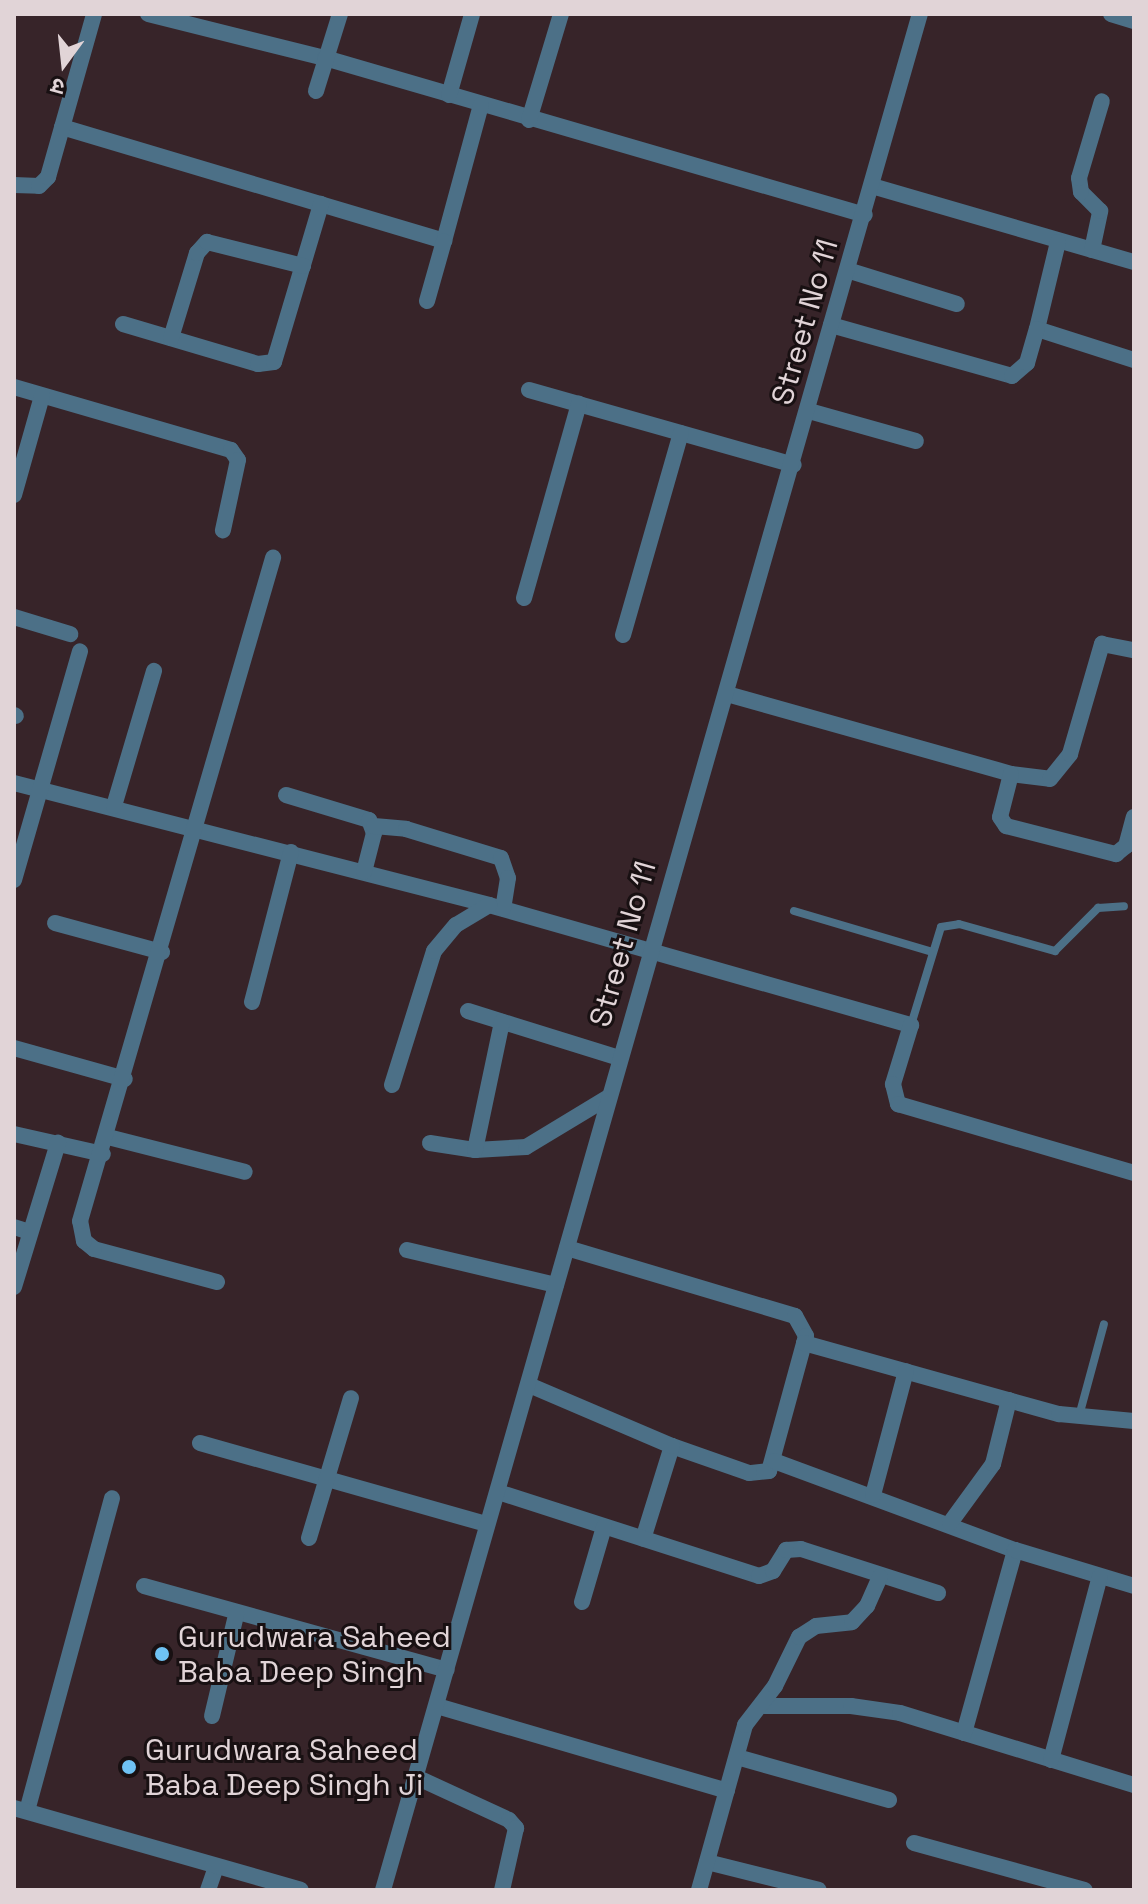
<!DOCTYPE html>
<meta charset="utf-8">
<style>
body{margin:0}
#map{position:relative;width:1148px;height:1904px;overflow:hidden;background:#372429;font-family:"Space Grotesk","Noto Sans Devanagari",sans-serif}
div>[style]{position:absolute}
.service>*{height:8px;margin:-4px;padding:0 4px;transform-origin:4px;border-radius:4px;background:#4c7087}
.minor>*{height:16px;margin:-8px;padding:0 8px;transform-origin:8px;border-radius:8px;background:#4c7087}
.tertiary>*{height:16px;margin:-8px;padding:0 8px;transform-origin:8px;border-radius:8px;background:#4c7087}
.dots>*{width:22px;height:22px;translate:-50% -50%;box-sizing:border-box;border:4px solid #181012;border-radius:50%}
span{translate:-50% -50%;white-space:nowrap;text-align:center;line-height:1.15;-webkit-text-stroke:6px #181012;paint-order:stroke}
.street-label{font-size:30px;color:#e1d4d7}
.poi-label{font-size:30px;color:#e1d4d7}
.left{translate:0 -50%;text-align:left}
.frame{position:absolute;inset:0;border:16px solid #e1d4d7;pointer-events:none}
.north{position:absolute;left:24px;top:24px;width:80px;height:80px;-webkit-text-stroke:6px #181012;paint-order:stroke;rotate:195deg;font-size:22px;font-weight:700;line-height:32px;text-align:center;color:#e1d4d7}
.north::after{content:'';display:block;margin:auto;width:28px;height:36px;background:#e1d4d7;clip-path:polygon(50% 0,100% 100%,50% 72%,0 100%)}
</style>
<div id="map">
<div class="service">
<i style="left:794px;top:911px;width:144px;rotate:16.5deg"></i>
<i style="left:911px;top:1025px;width:102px;rotate:-73deg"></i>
<i style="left:941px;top:927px;width:18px;rotate:-9deg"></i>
<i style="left:959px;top:924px;width:100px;rotate:15.7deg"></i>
<i style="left:1055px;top:951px;width:61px;rotate:-45deg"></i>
<i style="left:1098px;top:908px;width:26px;rotate:-4deg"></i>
<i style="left:1079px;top:1416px;width:95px;rotate:-74.8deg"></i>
</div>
<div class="minor">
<i style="left:148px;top:14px;width:182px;rotate:14deg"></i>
<i style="left:325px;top:58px;width:562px;rotate:16.21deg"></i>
<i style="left:1111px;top:14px;width:24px;rotate:17deg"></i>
<i style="left:316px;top:91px;width:81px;rotate:-72.7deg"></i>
<i style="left:449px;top:95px;width:84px;rotate:-74.1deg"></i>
<i style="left:529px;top:120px;width:111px;rotate:-73.2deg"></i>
<i style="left:62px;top:127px;width:399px;rotate:16.6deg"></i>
<i style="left:444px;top:241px;width:141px;rotate:-74.8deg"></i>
<i style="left:14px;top:185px;width:25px;rotate:2deg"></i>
<i style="left:39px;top:186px;width:13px;rotate:-45deg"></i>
<i style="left:48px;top:177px;width:169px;rotate:-74.2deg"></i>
<i style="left:872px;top:186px;width:273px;rotate:16.2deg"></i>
<i style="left:1058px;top:242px;width:89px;rotate:103.6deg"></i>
<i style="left:1037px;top:329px;width:102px;rotate:17.7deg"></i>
<i style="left:1092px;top:250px;width:40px;rotate:-78deg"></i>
<i style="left:1100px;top:211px;width:27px;rotate:-135deg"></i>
<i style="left:1081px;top:192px;width:14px;rotate:-98deg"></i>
<i style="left:1079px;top:178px;width:80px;rotate:-73.4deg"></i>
<i style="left:847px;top:270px;width:115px;rotate:17.2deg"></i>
<i style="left:427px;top:301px;width:62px;rotate:-74.2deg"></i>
<i style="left:123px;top:324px;width:141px;rotate:16.5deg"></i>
<i style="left:258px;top:364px;width:16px;rotate:-7deg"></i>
<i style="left:274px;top:362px;width:165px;rotate:-73.4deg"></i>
<i style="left:831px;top:325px;width:188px;rotate:15.7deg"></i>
<i style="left:1012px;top:376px;width:20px;rotate:-41deg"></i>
<i style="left:1027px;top:363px;width:35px;rotate:-74deg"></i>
<i style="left:171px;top:338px;width:89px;rotate:-73deg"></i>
<i style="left:197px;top:253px;width:15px;rotate:-48deg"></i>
<i style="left:207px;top:242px;width:99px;rotate:14deg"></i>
<i style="left:14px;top:387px;width:226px;rotate:16.2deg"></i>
<i style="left:231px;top:450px;width:12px;rotate:55deg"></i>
<i style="left:238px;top:460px;width:72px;rotate:102.1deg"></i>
<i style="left:529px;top:390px;width:275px;rotate:15.8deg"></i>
<i style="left:809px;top:411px;width:111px;rotate:15.7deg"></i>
<i style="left:14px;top:495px;width:103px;rotate:-74.2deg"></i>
<i style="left:524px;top:598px;width:202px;rotate:-74.2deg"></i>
<i style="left:14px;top:617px;width:59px;rotate:16.9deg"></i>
<i style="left:623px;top:635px;width:210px;rotate:-74deg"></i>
<i style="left:727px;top:694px;width:295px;rotate:15.7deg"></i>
<i style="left:1011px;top:774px;width:39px;rotate:7deg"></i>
<i style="left:1050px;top:779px;width:32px;rotate:-51deg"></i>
<i style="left:1070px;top:754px;width:115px;rotate:-73.8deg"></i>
<i style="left:1102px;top:644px;width:33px;rotate:11deg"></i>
<i style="left:14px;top:715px;width:2px;rotate:27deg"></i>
<i style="left:1011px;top:774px;width:44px;rotate:104.3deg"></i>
<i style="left:1000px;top:817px;width:11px;rotate:56deg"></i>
<i style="left:1006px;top:826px;width:114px;rotate:14.3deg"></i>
<i style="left:1116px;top:854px;width:13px;rotate:-39deg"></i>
<i style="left:1126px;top:846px;width:30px;rotate:-75deg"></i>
<i style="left:14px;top:783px;width:490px;rotate:14.4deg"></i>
<i style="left:489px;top:905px;width:439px;rotate:15.9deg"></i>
<i style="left:911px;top:1025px;width:62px;rotate:107deg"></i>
<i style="left:893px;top:1084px;width:21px;rotate:76deg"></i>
<i style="left:898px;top:1104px;width:246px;rotate:16.3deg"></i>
<i style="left:286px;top:795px;width:87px;rotate:16.8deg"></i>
<i style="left:369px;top:820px;width:14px;rotate:69deg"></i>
<i style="left:374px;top:833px;width:40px;rotate:104.4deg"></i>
<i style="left:114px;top:806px;width:141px;rotate:-73.5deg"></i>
<i style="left:374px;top:826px;width:32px;rotate:5deg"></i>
<i style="left:406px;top:829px;width:99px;rotate:17deg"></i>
<i style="left:501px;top:858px;width:21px;rotate:71deg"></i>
<i style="left:508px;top:878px;width:31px;rotate:99deg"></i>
<i style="left:14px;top:880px;width:238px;rotate:-73.9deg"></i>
<i style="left:55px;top:923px;width:111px;rotate:15.2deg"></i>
<i style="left:252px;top:1002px;width:155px;rotate:-75.4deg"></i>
<i style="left:468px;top:1011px;width:158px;rotate:17.3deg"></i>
<i style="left:14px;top:1048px;width:115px;rotate:15.6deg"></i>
<i style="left:392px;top:1085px;width:140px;rotate:-72.6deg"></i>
<i style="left:434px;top:951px;width:34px;rotate:-50deg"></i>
<i style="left:456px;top:925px;width:39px;rotate:-31deg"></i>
<i style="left:14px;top:1134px;width:91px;rotate:12.7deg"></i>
<i style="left:108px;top:1137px;width:141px;rotate:14.3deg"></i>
<i style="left:430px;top:1143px;width:46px;rotate:8.8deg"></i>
<i style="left:475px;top:1150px;width:51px;rotate:-3.4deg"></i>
<i style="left:526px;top:1147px;width:95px;rotate:-31.2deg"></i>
<i style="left:475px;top:1150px;width:131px;rotate:-78.1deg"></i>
<i style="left:14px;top:1227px;width:16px;rotate:18deg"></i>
<i style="left:567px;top:1248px;width:238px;rotate:16.6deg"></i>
<i style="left:795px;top:1316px;width:23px;rotate:61deg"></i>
<i style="left:806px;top:1336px;width:140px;rotate:105.3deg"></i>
<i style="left:769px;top:1471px;width:20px;rotate:174deg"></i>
<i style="left:749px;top:1473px;width:82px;rotate:-160.7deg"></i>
<i style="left:672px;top:1446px;width:97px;rotate:107.3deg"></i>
<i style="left:407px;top:1250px;width:153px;rotate:13.2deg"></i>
<i style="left:217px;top:1282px;width:127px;rotate:-165deg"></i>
<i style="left:94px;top:1249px;width:13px;rotate:-141deg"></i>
<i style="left:84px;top:1241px;width:20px;rotate:-101deg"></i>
<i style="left:80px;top:1221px;width:691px;rotate:-73.77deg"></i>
<i style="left:14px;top:1287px;width:151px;rotate:-73deg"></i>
<i style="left:804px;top:1343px;width:265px;rotate:15.6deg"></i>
<i style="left:1059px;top:1414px;width:75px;rotate:5.3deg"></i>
<i style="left:529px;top:1385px;width:155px;rotate:23.1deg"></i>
<i style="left:200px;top:1443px;width:298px;rotate:15.8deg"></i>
<i style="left:774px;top:1461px;width:257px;rotate:20.3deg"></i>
<i style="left:498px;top:1492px;width:274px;rotate:17.8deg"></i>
<i style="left:759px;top:1576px;width:15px;rotate:-20deg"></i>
<i style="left:773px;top:1571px;width:25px;rotate:-58deg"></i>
<i style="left:786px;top:1550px;width:15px;rotate:-4deg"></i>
<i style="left:801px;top:1549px;width:144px;rotate:17.8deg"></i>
<i style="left:873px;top:1495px;width:128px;rotate:-75.1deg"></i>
<i style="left:950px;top:1523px;width:73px;rotate:-53.9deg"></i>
<i style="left:993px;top:1464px;width:66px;rotate:-76deg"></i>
<i style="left:309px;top:1538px;width:146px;rotate:-73.3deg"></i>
<i style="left:144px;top:1586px;width:314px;rotate:15.5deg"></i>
<i style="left:582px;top:1602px;width:78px;rotate:-73.7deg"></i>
<i style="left:437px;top:1706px;width:302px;rotate:16.3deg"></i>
<i style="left:762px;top:1706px;width:89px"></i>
<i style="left:851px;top:1706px;width:49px;rotate:8.1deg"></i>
<i style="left:900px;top:1713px;width:245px;rotate:17.1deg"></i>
<i style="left:212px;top:1716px;width:104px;rotate:-76.6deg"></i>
<i style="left:964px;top:1733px;width:190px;rotate:-74.4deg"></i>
<i style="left:1015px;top:1550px;width:124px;rotate:16.8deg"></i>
<i style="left:737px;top:1757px;width:158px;rotate:15.8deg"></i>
<i style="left:1051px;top:1760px;width:190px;rotate:-75.1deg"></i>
<i style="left:416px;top:1777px;width:102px;rotate:24.8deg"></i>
<i style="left:509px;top:1820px;width:11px;rotate:49deg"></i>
<i style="left:516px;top:1828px;width:64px;rotate:102.7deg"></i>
<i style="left:27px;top:1811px;width:324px;rotate:-74.8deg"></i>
<i style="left:914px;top:1843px;width:177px;rotate:15.4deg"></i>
<i style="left:707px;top:1862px;width:115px;rotate:14deg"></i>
<i style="left:208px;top:1890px;width:24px;rotate:-71deg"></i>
<i style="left:699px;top:1890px;width:171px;rotate:-74.4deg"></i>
<i style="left:745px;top:1725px;width:49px;rotate:-52.4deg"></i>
<i style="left:775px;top:1686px;width:55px;rotate:-63.9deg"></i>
<i style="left:799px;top:1637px;width:20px;rotate:-33deg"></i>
<i style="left:816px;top:1626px;width:36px;rotate:-6deg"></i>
<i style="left:852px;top:1622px;width:22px;rotate:-47deg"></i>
<i style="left:867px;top:1606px;width:32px;rotate:-66deg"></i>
</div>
<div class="tertiary">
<i style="left:14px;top:1808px;width:298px;rotate:15.9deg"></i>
<i style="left:383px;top:1890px;width:1951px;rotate:-74.03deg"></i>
</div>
<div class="dots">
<i style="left:162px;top:1654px;background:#6fc2f4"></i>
<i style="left:129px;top:1767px;background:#6fc2f4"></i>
</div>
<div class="street-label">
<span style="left:805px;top:322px;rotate:-74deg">Street No 11</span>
<span style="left:623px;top:944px;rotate:-74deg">Street No 11</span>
</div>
<div class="poi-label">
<span class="left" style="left:178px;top:1654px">Gurudwara Saheed<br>Baba Deep Singh</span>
<span class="left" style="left:145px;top:1767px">Gurudwara Saheed<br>Baba Deep Singh Ji</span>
</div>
<div class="frame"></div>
<div class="north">उ</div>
</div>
